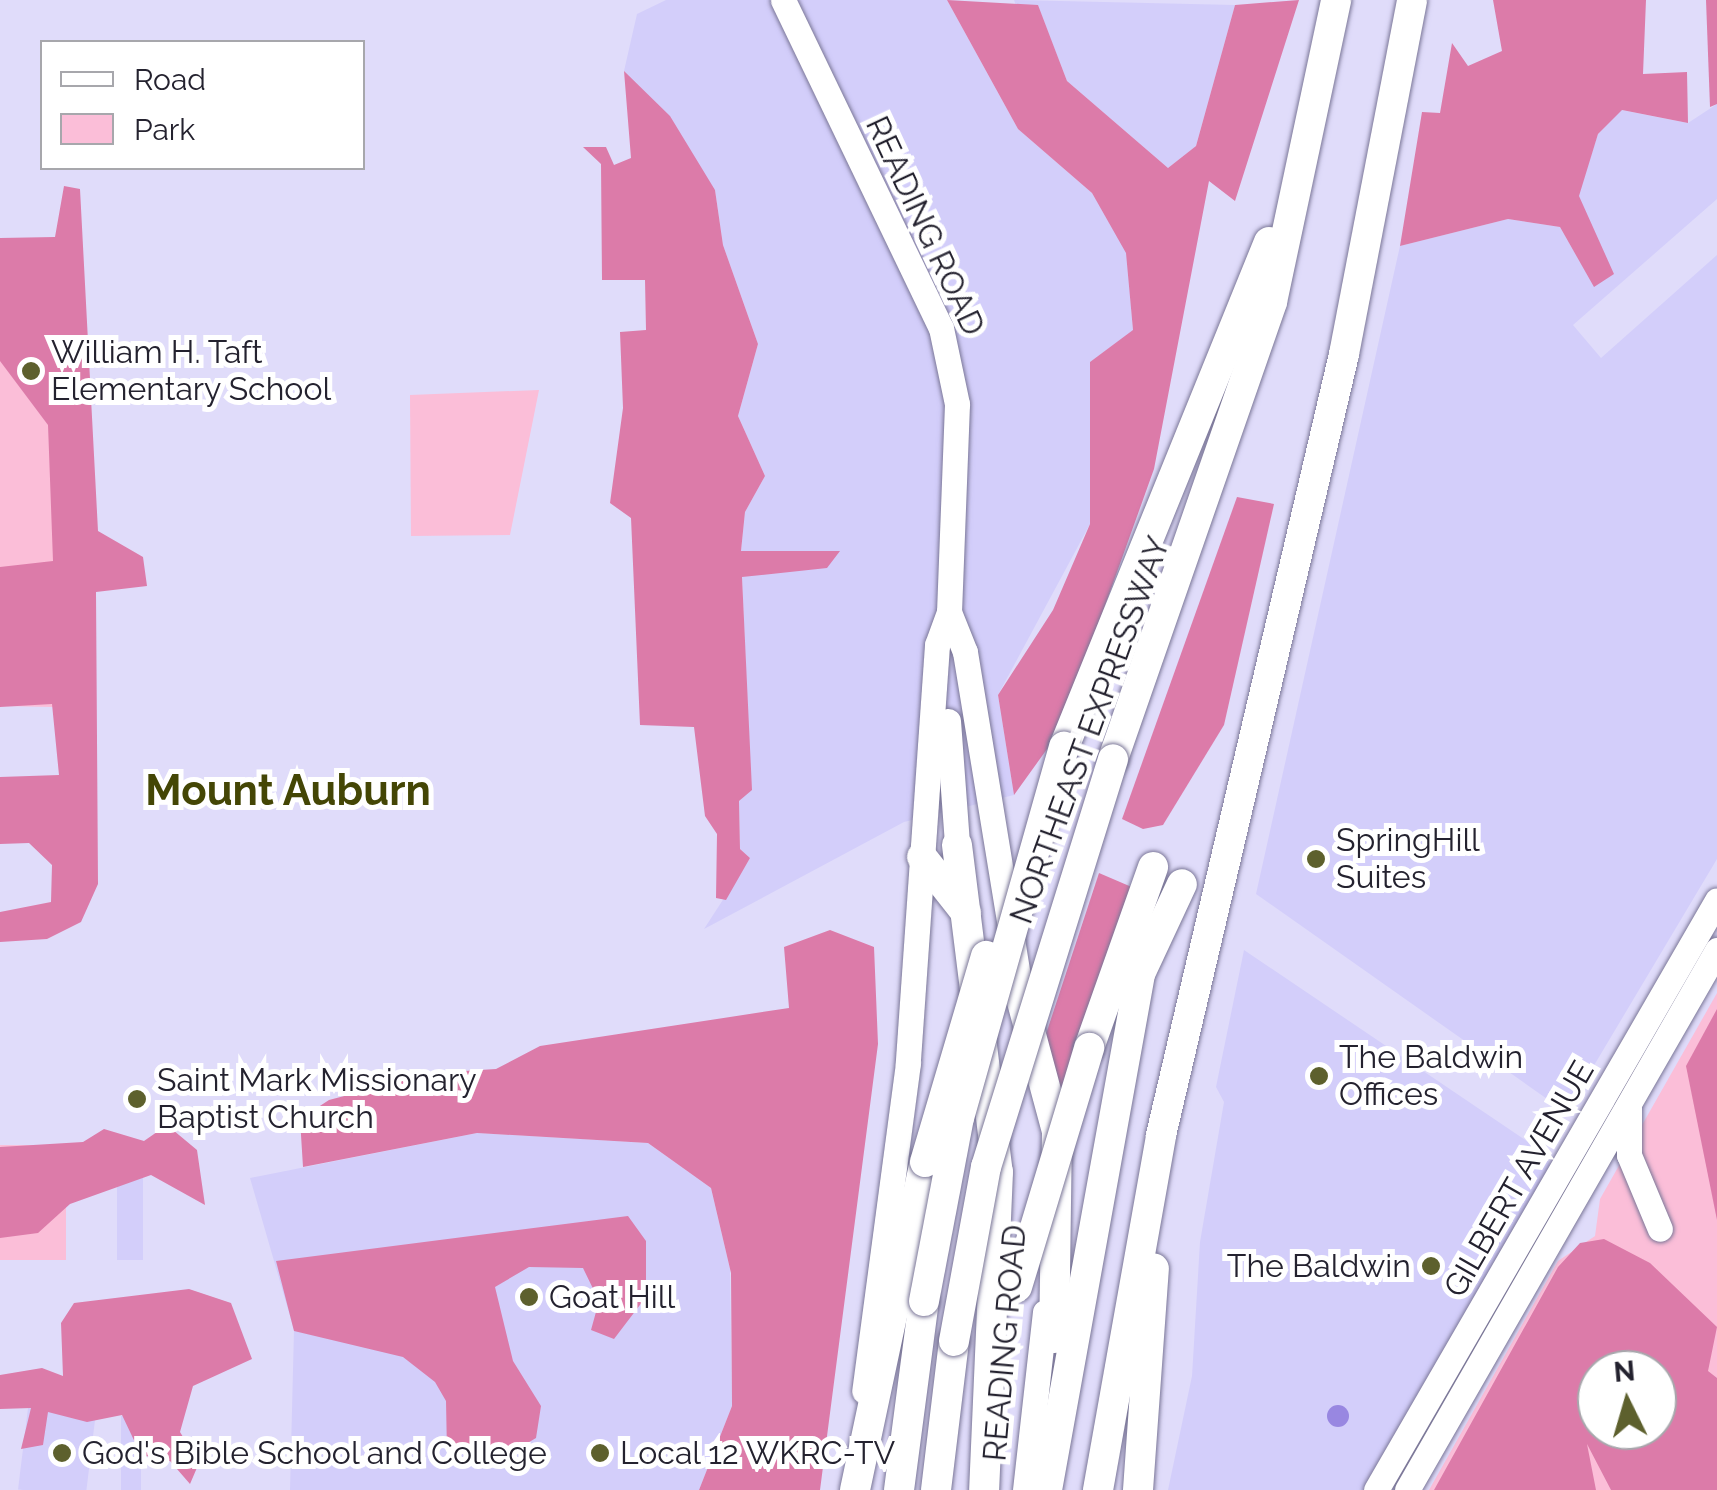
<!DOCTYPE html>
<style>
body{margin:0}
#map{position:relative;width:1717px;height:1490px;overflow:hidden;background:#e0dcfa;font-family:Raleway,sans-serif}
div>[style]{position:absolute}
.built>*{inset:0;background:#d3cefa;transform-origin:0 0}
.green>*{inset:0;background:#fbbed8;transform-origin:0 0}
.forest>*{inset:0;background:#dc7ba9}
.water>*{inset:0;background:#9887e1}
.round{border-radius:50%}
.roads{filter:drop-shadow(0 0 2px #7a7697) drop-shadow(0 0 2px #7a7697)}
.major>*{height:25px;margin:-12.5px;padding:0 12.5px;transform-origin:12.5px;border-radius:12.5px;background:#fff}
.highway>*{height:30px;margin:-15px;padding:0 15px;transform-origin:15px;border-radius:15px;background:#fff}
.bridges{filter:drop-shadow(0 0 2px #7a7697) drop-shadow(0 0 2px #7a7697)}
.highway-bridge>*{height:30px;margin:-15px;padding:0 15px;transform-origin:15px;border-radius:15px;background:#fff}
.dots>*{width:28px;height:28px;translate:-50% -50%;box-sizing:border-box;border:5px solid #fff;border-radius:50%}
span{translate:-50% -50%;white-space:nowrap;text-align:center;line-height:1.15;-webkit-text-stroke:10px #fff;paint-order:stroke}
.street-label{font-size:32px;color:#24222f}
.poi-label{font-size:32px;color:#24222f}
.left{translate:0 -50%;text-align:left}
.right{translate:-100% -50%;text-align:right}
.district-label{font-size:42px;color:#444605;font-weight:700}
.legend{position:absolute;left:40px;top:40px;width:325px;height:130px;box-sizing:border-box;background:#fff;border:2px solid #a7a7ac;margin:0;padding:12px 18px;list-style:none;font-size:30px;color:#24222f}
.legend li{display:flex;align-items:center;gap:20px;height:50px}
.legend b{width:50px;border:2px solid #a7a7ac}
.north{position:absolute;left:1577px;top:1350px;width:100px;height:100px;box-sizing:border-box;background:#fff;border:2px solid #a7a7ac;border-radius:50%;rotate:355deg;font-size:28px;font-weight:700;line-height:40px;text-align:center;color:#24222f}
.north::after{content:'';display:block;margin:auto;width:35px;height:45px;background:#5d602d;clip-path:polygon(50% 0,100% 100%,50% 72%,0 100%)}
</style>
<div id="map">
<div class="built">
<i style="clip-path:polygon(666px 0,947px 0,1018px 129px,1092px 193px,1127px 253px,1133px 331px,1090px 362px,1090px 524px,998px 695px,1014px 795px,904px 822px,704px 929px,750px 858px,740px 849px,739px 801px,751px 790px,741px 551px,745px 512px,765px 476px,738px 416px,758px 344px,723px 245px,715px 190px,624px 71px,637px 14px)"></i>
<i style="clip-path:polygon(1014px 0,1235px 5px,1196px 146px,1168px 168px,1067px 81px,1038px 6px,1018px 11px)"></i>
<i style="clip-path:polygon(1717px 104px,1717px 199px,1573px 325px,1601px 358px,1717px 255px,1717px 859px,1571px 1104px,1560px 1108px,1256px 894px,1400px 246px,1508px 219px,1560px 227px,1594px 286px,1613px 274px,1578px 195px,1598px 134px,1621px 110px,1688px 123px)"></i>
<i style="clip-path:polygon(1244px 950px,1546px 1154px,1550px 1166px,1362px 1490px,1168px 1490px,1192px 1376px,1200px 1242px,1224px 1102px,1216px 1087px)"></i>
<i style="clip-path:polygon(477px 1133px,648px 1143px,711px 1188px,730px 1269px,732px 1406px,699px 1490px,290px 1490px,294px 1330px,250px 1178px)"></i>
<i style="left:117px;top:1170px;width:26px;height:90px"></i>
<i style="left:28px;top:1408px;width:68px;height:82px;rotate:7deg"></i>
<i style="left:121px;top:1416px;width:20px;height:74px"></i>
</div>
<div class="green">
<i style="left:0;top:273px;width:61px;height:433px;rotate:1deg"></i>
<i style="clip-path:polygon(539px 390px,510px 535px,411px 536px,410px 395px)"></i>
<i style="clip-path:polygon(evenodd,1717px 993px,1717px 1490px,1429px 1490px,1558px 1261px,1595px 1236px,1600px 1199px,1717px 993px,1597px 1370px,1657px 1370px,1657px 1430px,1597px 1430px,1597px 1370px)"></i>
<i style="left:66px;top:1145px;width:115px;height:66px;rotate:90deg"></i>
</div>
<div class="forest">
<i style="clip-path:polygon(947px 0,1038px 5px,1067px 81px,1168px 168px,1196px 146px,1235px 5px,1299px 0,1235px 201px,1209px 181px,1154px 469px,1060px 731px,1014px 795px,998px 695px,1053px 610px,1090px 524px,1090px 362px,1133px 330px,1126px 253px,1092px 193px,1018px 129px)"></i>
<i style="clip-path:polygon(1493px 0,1646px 0,1643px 74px,1687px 72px,1688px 123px,1622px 110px,1598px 134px,1579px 196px,1614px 274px,1594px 287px,1560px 227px,1508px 219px,1400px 246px,1422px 112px,1440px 113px,1452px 43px,1468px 66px,1502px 51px)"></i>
<i style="clip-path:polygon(1706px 0,1717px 0,1717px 104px,1710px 107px)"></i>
<i style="clip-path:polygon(624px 71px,670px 116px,715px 190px,723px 245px,758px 344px,738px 416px,765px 476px,745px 512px,741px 551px,840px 551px,827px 568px,742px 577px,752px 790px,739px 801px,740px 849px,750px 858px,726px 900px,716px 898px,717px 834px,705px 816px,694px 727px,640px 725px,631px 518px,610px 503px,623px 408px,620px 332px,646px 330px,645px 280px,602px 280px,601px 164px,583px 147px,606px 147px,614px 165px,631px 158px)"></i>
<i style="clip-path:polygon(64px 186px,80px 189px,98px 531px,143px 557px,147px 586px,96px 592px,98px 884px,81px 922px,47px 939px,0 942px,0 912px,51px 902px,52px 865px,29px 843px,0 844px,0 777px,59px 775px,52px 704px,0 707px,0 567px,53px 561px,48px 425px,0 361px,0 238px,55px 237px)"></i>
<i style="clip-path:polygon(1237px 497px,1274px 504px,1224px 725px,1163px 825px,1143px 829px,1122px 819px)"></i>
<i style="clip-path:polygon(1099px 873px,1134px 888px,1060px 1104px,1045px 1037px)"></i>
<i style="clip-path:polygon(830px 930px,874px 947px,878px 1044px,820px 1490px,699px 1490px,732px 1406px,731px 1273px,711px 1188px,648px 1143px,477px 1133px,303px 1167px,300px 1119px,329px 1100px,432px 1073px,496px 1069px,540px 1046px,789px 1008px,784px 947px)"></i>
<i style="clip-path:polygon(1717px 1009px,1717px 1220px,1686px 1066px)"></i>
<i style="clip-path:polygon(167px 1125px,197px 1150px,205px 1205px,151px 1175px,70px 1204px,38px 1233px,0 1238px,0 1147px,83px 1142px,104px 1129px,144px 1141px)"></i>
<i style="clip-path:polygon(628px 1216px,646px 1241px,646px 1297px,614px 1339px,591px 1330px,599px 1301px,583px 1268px,529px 1267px,495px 1287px,513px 1361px,541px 1406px,536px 1438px,514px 1451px,447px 1453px,446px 1401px,435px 1382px,403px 1357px,294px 1331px,276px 1261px)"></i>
<i style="clip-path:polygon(evenodd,1604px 1239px,1650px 1263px,1717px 1327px,1708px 1371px,1717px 1378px,1717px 1490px,1611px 1490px,1587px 1444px,1596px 1490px,1434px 1490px,1558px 1267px,1580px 1243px,1604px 1239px,1597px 1370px,1657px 1370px,1657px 1430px,1597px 1430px,1597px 1370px)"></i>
<i style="clip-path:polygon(189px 1289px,231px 1303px,252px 1359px,193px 1386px,180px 1432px,199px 1463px,190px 1484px,170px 1461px,141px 1455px,122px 1415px,87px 1422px,48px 1412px,43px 1445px,21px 1449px,31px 1408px,0 1409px,0 1375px,42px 1368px,63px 1376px,61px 1323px,74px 1303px)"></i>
</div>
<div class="water">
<i class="round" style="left:1327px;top:1405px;width:22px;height:22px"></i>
</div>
<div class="roads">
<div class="major">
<i style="left:783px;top:0;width:364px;rotate:64.3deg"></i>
<i style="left:941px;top:328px;width:78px;rotate:78.1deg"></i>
<i style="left:957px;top:404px;width:208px;rotate:92.2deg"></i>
<i style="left:949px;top:612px;width:35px;rotate:110deg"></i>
<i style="left:937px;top:645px;width:419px;rotate:94deg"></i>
<i style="left:908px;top:1063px;width:331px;rotate:97.6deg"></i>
<i style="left:949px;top:612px;width:43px;rotate:68.2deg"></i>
<i style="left:965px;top:652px;width:367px;rotate:80.7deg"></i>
<i style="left:948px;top:721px;width:124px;rotate:85.8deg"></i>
<i style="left:1629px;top:1107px;width:48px;rotate:90deg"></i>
<i style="left:1629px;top:1155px;width:80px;rotate:67.3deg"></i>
<i style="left:1025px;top:1490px;width:179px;rotate:-83.6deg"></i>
<i style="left:1376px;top:1490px;width:681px;rotate:-59.97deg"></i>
<i style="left:1407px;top:1490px;width:623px;rotate:-60.14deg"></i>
</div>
<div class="highway">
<i style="left:1064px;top:747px;width:545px;rotate:-67.91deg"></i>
<i style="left:1113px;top:759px;width:484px;rotate:-70.8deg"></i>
<i style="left:1272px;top:302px;width:309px;rotate:-78deg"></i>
<i style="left:957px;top:845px;width:330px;rotate:82.9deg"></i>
<i style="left:998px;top:1172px;width:318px;rotate:92.5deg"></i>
<i style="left:922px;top:857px;width:71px;rotate:51.8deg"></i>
<i style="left:1021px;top:998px;width:138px;rotate:74.9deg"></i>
<i style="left:1057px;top:1131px;width:207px;rotate:90.8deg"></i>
<i style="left:1089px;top:1048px;width:192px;rotate:-70.5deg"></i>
<i style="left:855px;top:1490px;width:335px;rotate:-78deg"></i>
<i style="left:899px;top:1490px;width:191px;rotate:-82.5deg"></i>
<i style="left:936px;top:1490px;width:150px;rotate:-83.1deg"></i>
<i style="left:1047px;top:1490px;width:524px;rotate:-79.78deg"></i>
<i style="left:1140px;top:974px;width:99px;rotate:-65deg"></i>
<i style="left:1098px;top:1490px;width:361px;rotate:-79.9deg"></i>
<i style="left:1161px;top:1135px;width:802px;rotate:-76.81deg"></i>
<i style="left:1344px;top:354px;width:360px;rotate:-79.1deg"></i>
<i style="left:1138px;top:1490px;width:222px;rotate:-85.9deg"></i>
</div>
</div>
<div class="bridges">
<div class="highway-bridge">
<i style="left:925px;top:1162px;width:215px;rotate:-73.5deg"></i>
<i style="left:1017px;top:1287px;width:250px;rotate:-73.2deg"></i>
<i style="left:924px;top:1301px;width:186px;rotate:-79.2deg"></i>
<i style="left:959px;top:1118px;width:386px;rotate:-74.2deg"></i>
<i style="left:954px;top:1341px;width:177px;rotate:-79.6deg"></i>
<i style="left:986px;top:1167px;width:427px;rotate:-72.7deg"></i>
</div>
</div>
<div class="dots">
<i style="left:31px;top:371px;background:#5d602d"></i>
<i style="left:1316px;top:859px;background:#5d602d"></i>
<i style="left:1319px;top:1076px;background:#5d602d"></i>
<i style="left:137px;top:1099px;background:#5d602d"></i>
<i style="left:1431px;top:1266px;background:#5d602d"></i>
<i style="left:529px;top:1297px;background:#5d602d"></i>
<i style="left:62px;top:1453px;background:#5d602d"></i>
<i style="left:600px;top:1453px;background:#5d602d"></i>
</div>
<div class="street-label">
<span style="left:925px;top:226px;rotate:65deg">READING ROAD</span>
<span style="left:1090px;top:730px;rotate:-70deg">NORTHEAST EXPRESSWAY</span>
<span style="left:1519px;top:1179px;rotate:-60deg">GILBERT AVENUE</span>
<span style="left:1005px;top:1343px;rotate:-85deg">READING ROAD</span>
</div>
<div class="poi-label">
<span class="left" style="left:51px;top:371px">William H. Taft<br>Elementary School</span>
<span class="left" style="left:1336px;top:859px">SpringHill<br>Suites</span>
<span class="left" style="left:1339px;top:1076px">The Baldwin<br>Offices</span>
<span class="left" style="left:157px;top:1099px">Saint Mark Missionary<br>Baptist Church</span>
<span class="right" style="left:1411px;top:1266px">The Baldwin</span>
<span class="left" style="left:549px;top:1297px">Goat Hill</span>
<span class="left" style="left:82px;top:1453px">God's Bible School and College</span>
<span class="left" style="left:620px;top:1453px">Local 12 WKRC-TV</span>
</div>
<div class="district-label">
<span style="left:288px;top:791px">Mount Auburn</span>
</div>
<ul class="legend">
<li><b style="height:12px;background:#fff"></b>Road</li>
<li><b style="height:28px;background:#fbbed8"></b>Park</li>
</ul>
<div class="north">N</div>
</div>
